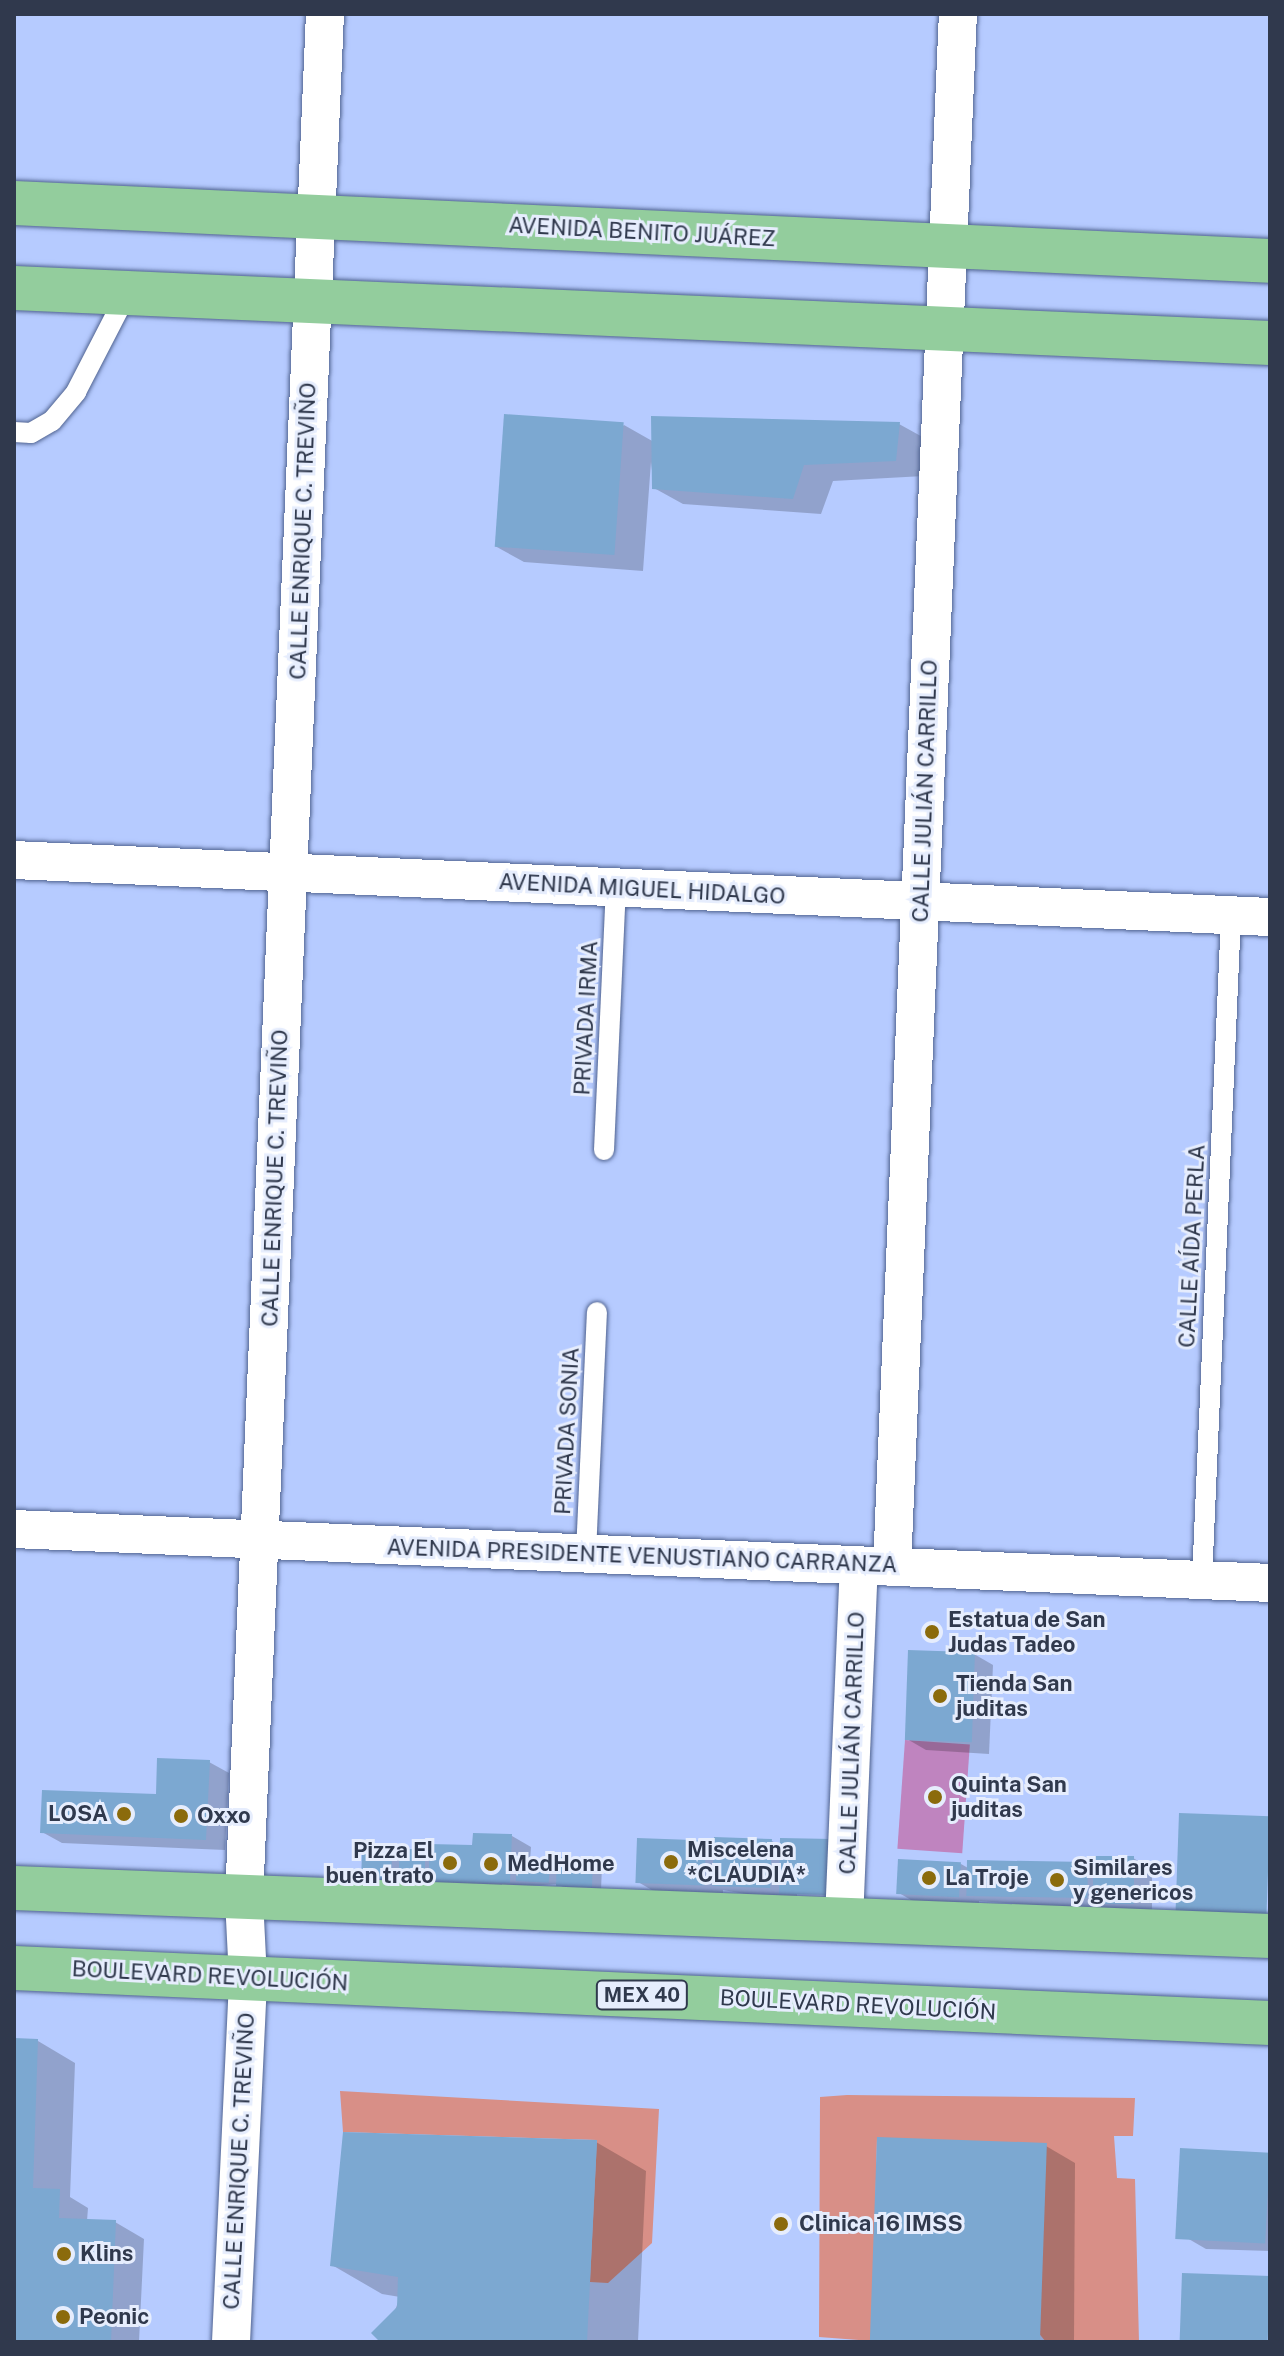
<!DOCTYPE html>
<meta charset="utf-8">
<style>
body{margin:0}
#map{position:relative;width:1284px;height:2356px;overflow:hidden;background:#b6cbff;font-family:"Public Sans",sans-serif}
div>[style]{position:absolute}
.green>*{inset:0;background:#d88f87}
.water>*{inset:0;background:#bf84bf;transform-origin:0 0}
.shadow>*{inset:0;background:#0003}
.building>*{inset:0;background:#7ca8d1;transform-origin:0 0}
.roads{filter:drop-shadow(0 0 2px #506390) drop-shadow(0 0 2px #506390)}
.lane>*{height:20px;margin:-10px;padding:0 10px;transform-origin:10px;border-radius:10px;background:#fff}
.street>*{height:38px;margin:-19px;padding:0 19px;transform-origin:19px;border-radius:19px;background:#fff}
.primary>*{height:44px;margin:-22px;padding:0 22px;transform-origin:22px;border-radius:22px;background:#93cd9d}
.dots>*{width:22px;height:22px;translate:-50% -50%;box-sizing:border-box;border:4px solid #e6edfd;border-radius:50%}
span{translate:-50% -50%;white-space:nowrap;text-align:center;line-height:1.15;-webkit-text-stroke:6px #e6edfd;paint-order:stroke}
.shield-label span{padding:2px 6px;background:#e6edfd;border:2px solid;border-radius:6px;-webkit-text-stroke-width:0}
.shield-label{font-size:20px;color:#30394d;font-weight:700}
.street-label{font-size:22px;color:#30394d}
.poi-label{font-size:22px;color:#30394d;font-weight:700}
.left{translate:0 -50%;text-align:left}
.right{translate:-100% -50%;text-align:right}
.frame{position:absolute;inset:0;border:16px solid #30394d;pointer-events:none}
</style>
<div id="map">
<div class="green">
<i style="clip-path:polygon(340px 2091px,659px 2109px,652px 2243px,608px 2283px,590px 2282px,597px 2140px,343px 2132px)"></i>
<i style="clip-path:polygon(847px 2095px,1135px 2098px,1133px 2136px,1114px 2136px,1117px 2178px,1135px 2179px,1139px 2342px,1046px 2342px,877px 2138px,872px 2341px,819px 2337px,820px 2097px)"></i>
</div>
<div class="water">
<i style="left:905px;top:1740px;width:65px;height:109px;rotate:4deg"></i>
</div>
<div class="shadow">
<i style="clip-path:polygon(899px 424px,928px 440px,924px 476px,833px 481px,821px 514px,683px 504px,654px 488px,651px 462px,643px 571px,524px 562px,495px 546px,624px 425px,654px 442px)"></i>
<i style="clip-path:polygon(974px 1654px,993px 1665px,989px 1754px,926px 1750px,907px 1739px)"></i>
<i style="clip-path:polygon(209px 1762px,229px 1773px,225px 1850px,62px 1843px,42px 1832px,157px 1796px)"></i>
<i style="clip-path:polygon(512px 1836px,531px 1847px,530px 1861px,559px 1867px,593px 1860px,602px 1865px,601px 1891px,568px 1890px,558px 1884px,529px 1886px,529px 1893px,440px 1886px,400px 1876px,399px 1885px,363px 1877px,391px 1856px,400px 1861px,425px 1851px,431px 1855px)"></i>
<i style="clip-path:polygon(evenodd,716px 1839px,772px 1841px,782px 1847px,782px 1840px,845px 1841px,864px 1852px,862px 1905px,800px 1904px,723px 1890px,723px 1895px,657px 1893px,638px 1882px,639px 1840px,705px 1842px,715px 1848px,716px 1839px,797px 1892px,853px 1894px,853px 1898px,797px 1896px,797px 1892px)"></i>
<i style="clip-path:polygon(1133px 1858px,1152px 1869px,1152px 1914px,979px 1901px,979px 1906px,918px 1904px,899px 1893px,961px 1864px,968px 1868px,1087px 1864px,1095px 1869px)"></i>
<i style="clip-path:polygon(14px 2040px,38px 2041px,75px 2063px,70px 2197px,88px 2208px,87px 2221px,115px 2222px,144px 2239px,139px 2342px,14px 2342px)"></i>
<i style="clip-path:polygon(596px 2142px,646px 2171px,638px 2342px,383px 2342px,400px 2297px,382px 2294px,332px 2265px)"></i>
<i style="clip-path:polygon(1046px 2146px,1075px 2163px,1074px 2342px,874px 2342px)"></i>
<i style="clip-path:polygon(1270px 2155px,1270px 2251px,1206px 2249px,1187px 2238px)"></i>
</div>
<div class="building">
<i style="left:504px;top:414px;width:120px;height:133px;rotate:4deg"></i>
<i style="clip-path:polygon(651px 416px,900px 422px,896px 461px,804px 465px,793px 499px,652px 489px)"></i>
<i style="left:908px;top:1650px;width:67px;height:90px;rotate:2deg"></i>
<i style="clip-path:polygon(157px 1758px,210px 1760px,206px 1840px,40px 1833px,42px 1790px,156px 1794px)"></i>
<i style="left:1179px;top:1813px;width:91px;height:101px;rotate:2deg"></i>
<i style="clip-path:polygon(473px 1833px,512px 1834px,510px 1883px,429px 1882px,429px 1844px,472px 1845px)"></i>
<i style="left:714px;top:1837px;width:58px;height:49px;rotate:2deg"></i>
<i style="left:637px;top:1838px;width:69px;height:45px;rotate:2deg"></i>
<i style="left:780px;top:1838px;width:65px;height:56px;rotate:1deg"></i>
<i style="left:399px;top:1849px;width:26px;height:28px"></i>
<i style="left:362px;top:1853px;width:30px;height:26px;rotate:2deg"></i>
<i style="left:1093px;top:1856px;width:41px;height:48px"></i>
<i style="left:557px;top:1857px;width:36px;height:29px;rotate:2deg"></i>
<i style="left:517px;top:1858px;width:33px;height:23px;rotate:3deg"></i>
<i style="left:898px;top:1859px;width:63px;height:35px;rotate:3deg"></i>
<i style="left:967px;top:1860px;width:121px;height:36px;rotate:1deg"></i>
<i style="clip-path:polygon(14px 2038px,38px 2039px,33px 2188px,60px 2189px,59px 2218px,116px 2220px,111px 2342px,14px 2342px)"></i>
<i style="clip-path:polygon(343px 2132px,597px 2140px,587px 2342px,380px 2342px,371px 2333px,397px 2307px,398px 2277px,330px 2266px)"></i>
<i style="left:877px;top:2137px;width:170px;height:205px;rotate:2deg"></i>
<i style="left:1180px;top:2148px;width:90px;height:91px;rotate:3deg"></i>
<i style="left:1182px;top:2273px;width:88px;height:69px;rotate:2deg"></i>
</div>
<div class="roads">
<div class="lane">
<i style="left:14px;top:432px;width:17px;rotate:3deg"></i>
<i style="left:31px;top:433px;width:24px;rotate:-30deg"></i>
<i style="left:52px;top:421px;width:38px;rotate:-50deg"></i>
<i style="left:76px;top:392px;width:111px;rotate:-62.7deg"></i>
<i style="left:604px;top:1150px;width:262px;rotate:-87.4deg"></i>
<i style="left:586px;top:1553px;width:241px;rotate:-87.4deg"></i>
<i style="left:1202px;top:1580px;width:666px;rotate:-87.5deg"></i>
</div>
<div class="street">
<i style="left:14px;top:860px;width:1257px;rotate:2.6deg"></i>
<i style="left:14px;top:1529px;width:1257px;rotate:2.46deg"></i>
<i style="left:892px;top:1567px;width:1554px;rotate:-87.57deg"></i>
<i style="left:844px;top:1920px;width:354px;rotate:-87.6deg"></i>
<i style="left:231px;top:2342px;width:364px;rotate:-87.3deg"></i>
<i style="left:248px;top:1978px;width:79px;rotate:-92.9deg"></i>
<i style="left:244px;top:1899px;width:1887px;rotate:-87.54deg"></i>
</div>
<div class="primary">
<i style="left:14px;top:203px;width:1257px;rotate:2.64deg"></i>
<i style="left:14px;top:288px;width:1257px;rotate:2.51deg"></i>
<i style="left:14px;top:1888px;width:1257px;rotate:2.19deg"></i>
<i style="left:14px;top:1968px;width:1257px;rotate:2.51deg"></i>
</div>
</div>
<div class="dots">
<i style="left:932px;top:1632px;background:#8b6b0c"></i>
<i style="left:940px;top:1696px;background:#8b6b0c"></i>
<i style="left:935px;top:1797px;background:#8b6b0c"></i>
<i style="left:124px;top:1814px;background:#8b6b0c"></i>
<i style="left:181px;top:1816px;background:#8b6b0c"></i>
<i style="left:671px;top:1862px;background:#8b6b0c"></i>
<i style="left:450px;top:1863px;background:#8b6b0c"></i>
<i style="left:491px;top:1864px;background:#8b6b0c"></i>
<i style="left:929px;top:1878px;background:#8b6b0c"></i>
<i style="left:1057px;top:1880px;background:#8b6b0c"></i>
<i style="left:781px;top:2224px;background:#8b6b0c"></i>
<i style="left:64px;top:2254px;background:#8b6b0c"></i>
<i style="left:63px;top:2317px;background:#8b6b0c"></i>
</div>
<div class="shield-label">
<span style="left:642px;top:1995px">MEX 40</span>
</div>
<div class="street-label">
<span style="left:642px;top:232px;rotate:3deg">AVENIDA BENITO JUÁREZ</span>
<span style="left:303px;top:531px;rotate:-88deg">CALLE ENRIQUE C. TREVIÑO</span>
<span style="left:925px;top:791px;rotate:-88deg">CALLE JULIÁN CARRILLO</span>
<span style="left:642px;top:889px;rotate:3deg">AVENIDA MIGUEL HIDALGO</span>
<span style="left:586px;top:1018px;rotate:-87deg">PRIVADA IRMA</span>
<span style="left:275px;top:1178px;rotate:-88deg">CALLE ENRIQUE C. TREVIÑO</span>
<span style="left:1192px;top:1246px;rotate:-87deg">CALLE AÍDA PERLA</span>
<span style="left:567px;top:1431px;rotate:-87deg">PRIVADA SONIA</span>
<span style="left:642px;top:1556px;rotate:2deg">AVENIDA PRESIDENTE VENUSTIANO CARRANZA</span>
<span style="left:852px;top:1743px;rotate:-88deg">CALLE JULIÁN CARRILLO</span>
<span style="left:210px;top:1976px;rotate:3deg">BOULEVARD REVOLUCIÓN</span>
<span style="left:858px;top:2005px;rotate:3deg">BOULEVARD REVOLUCIÓN</span>
<span style="left:239px;top:2161px;rotate:-87deg">CALLE ENRIQUE C. TREVIÑO</span>
</div>
<div class="poi-label">
<span class="left" style="left:948px;top:1632px">Estatua de San<br>Judas Tadeo</span>
<span class="left" style="left:956px;top:1696px">Tienda San<br>juditas</span>
<span class="left" style="left:951px;top:1797px">Quinta San<br>juditas</span>
<span class="right" style="left:108px;top:1814px">LOSA</span>
<span class="left" style="left:197px;top:1816px">Oxxo</span>
<span class="left" style="left:687px;top:1862px">Miscelena<br>*CLAUDIA*</span>
<span class="right" style="left:434px;top:1863px">Pizza El<br>buen trato</span>
<span class="left" style="left:507px;top:1864px">MedHome</span>
<span class="left" style="left:1073px;top:1880px">Similares<br>y genericos</span>
<span class="left" style="left:945px;top:1878px">La Troje</span>
<span class="left" style="left:799px;top:2224px">Clinica 16 IMSS</span>
<span class="left" style="left:80px;top:2254px">Klins</span>
<span class="left" style="left:79px;top:2317px">Peonic</span>
</div>
<div class="frame"></div>
</div>
